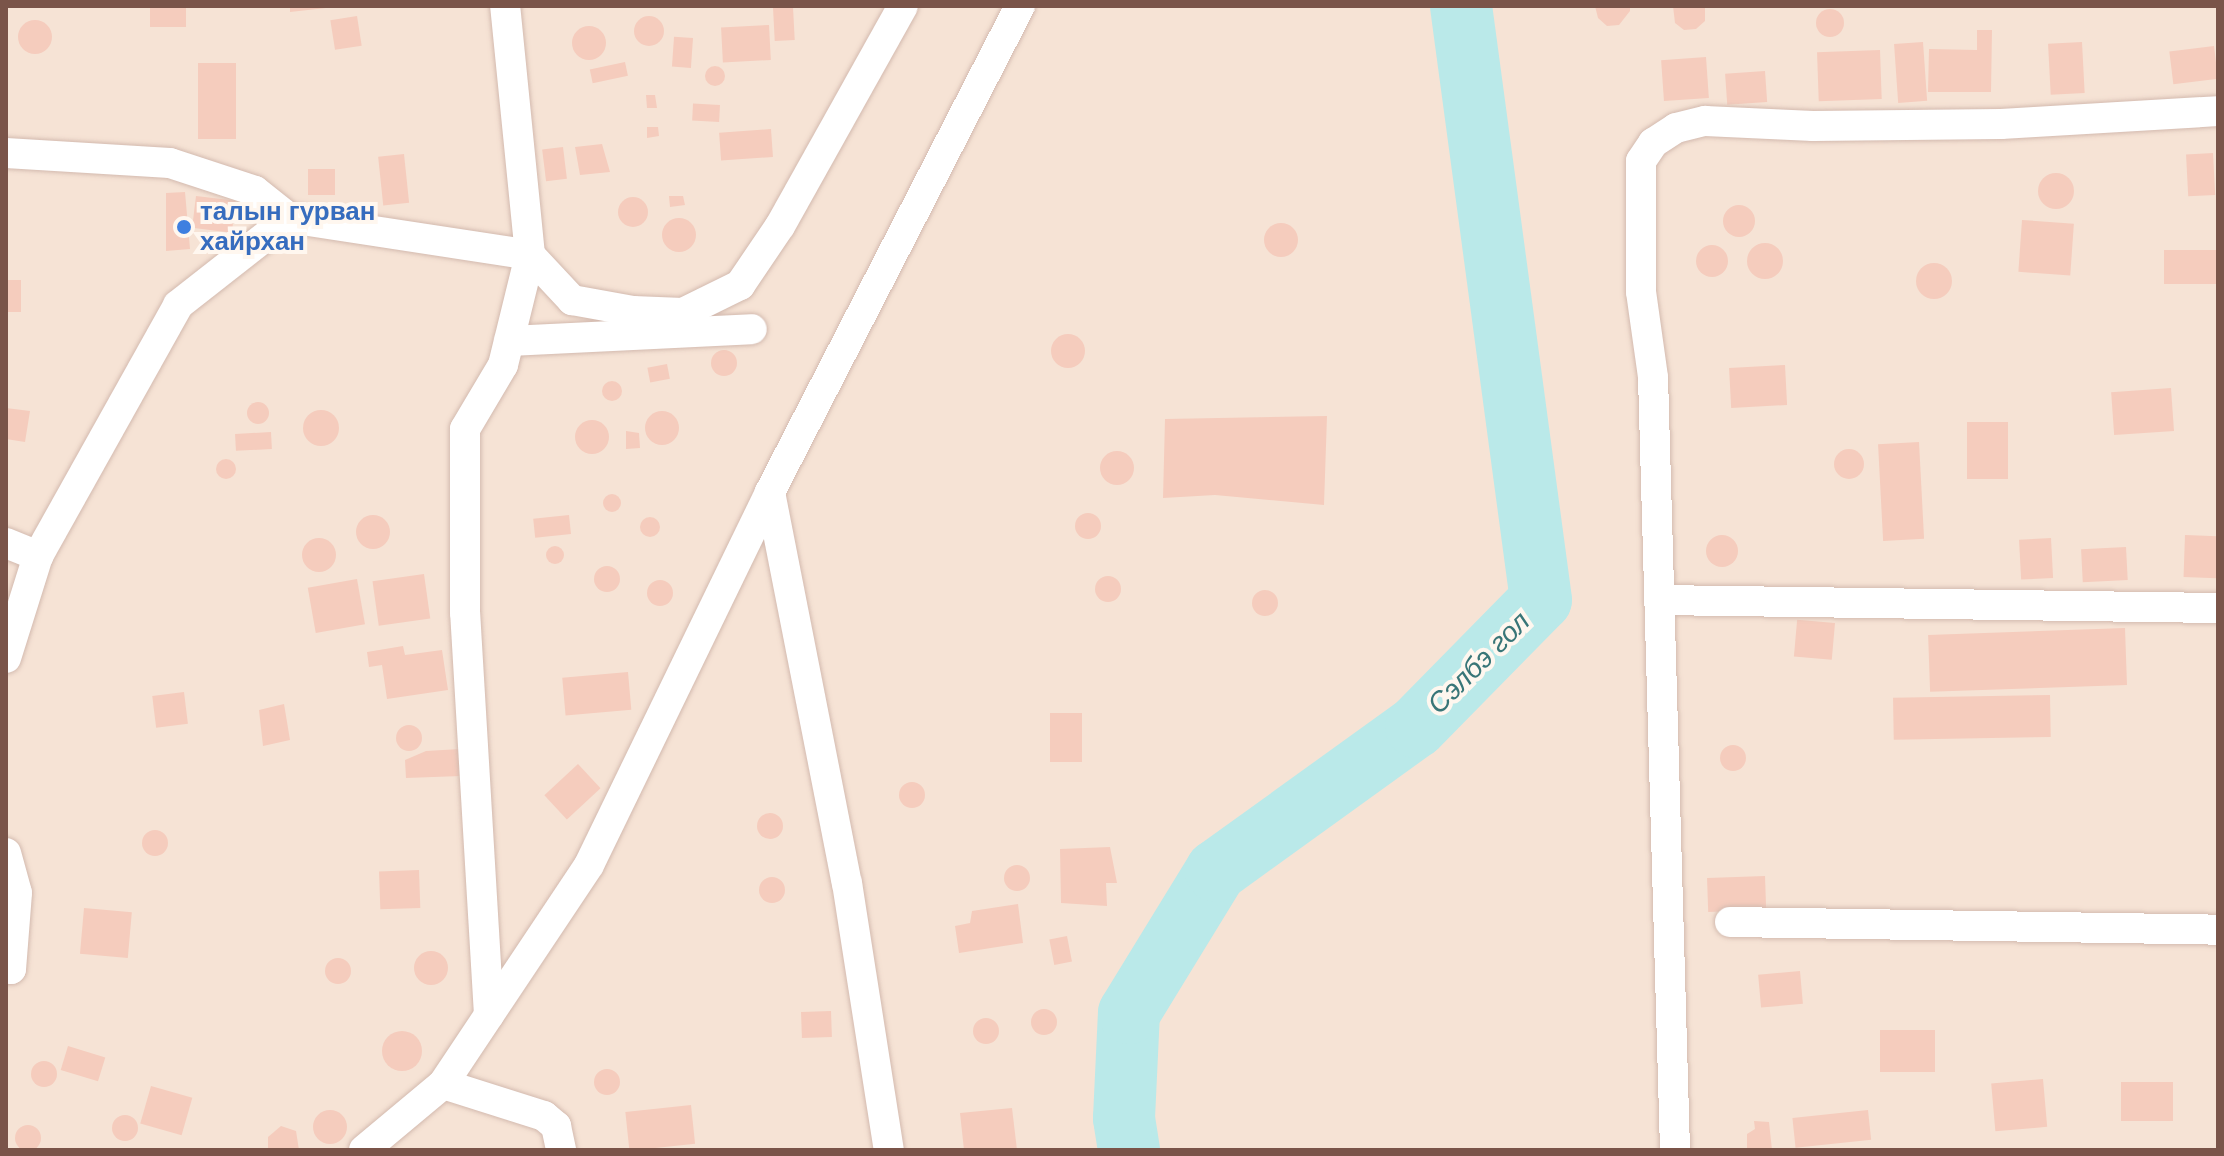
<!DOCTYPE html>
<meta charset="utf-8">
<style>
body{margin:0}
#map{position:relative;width:2224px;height:1156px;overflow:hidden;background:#fef2e8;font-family:Helvetica,sans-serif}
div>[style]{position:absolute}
.residential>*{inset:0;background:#f6e3d5;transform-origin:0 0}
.river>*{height:62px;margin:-31px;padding:0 31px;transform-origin:31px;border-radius:31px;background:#bae9e9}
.building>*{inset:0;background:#f5ccbd;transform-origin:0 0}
.round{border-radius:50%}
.roads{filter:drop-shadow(0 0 2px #d3baaf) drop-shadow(0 0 2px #d3baaf)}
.street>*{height:30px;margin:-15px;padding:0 15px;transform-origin:15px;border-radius:15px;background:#fff}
.dots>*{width:22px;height:22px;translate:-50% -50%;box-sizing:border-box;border:4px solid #fff7ef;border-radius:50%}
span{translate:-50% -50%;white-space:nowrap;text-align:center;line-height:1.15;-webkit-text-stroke:8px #fff7ef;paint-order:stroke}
.shop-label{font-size:26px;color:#366cbe;font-weight:700}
.left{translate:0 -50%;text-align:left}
.water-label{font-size:28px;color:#397678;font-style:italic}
.frame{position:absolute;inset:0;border:8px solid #7a5449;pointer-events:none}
</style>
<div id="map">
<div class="residential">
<i style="left:6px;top:6px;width:2212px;height:1144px"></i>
</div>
<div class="river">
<i style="left:1129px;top:1150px;width:32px;rotate:-99deg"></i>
<i style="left:1124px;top:1118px;width:105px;rotate:-87.3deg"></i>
<i style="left:1129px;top:1013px;width:167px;rotate:-58.5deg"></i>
<i style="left:1216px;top:871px;width:246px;rotate:-35.8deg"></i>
<i style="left:1416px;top:727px;width:178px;rotate:-45.5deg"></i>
<i style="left:1541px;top:600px;width:599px;rotate:-97.67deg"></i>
</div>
<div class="building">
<i style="left:150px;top:6px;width:36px;height:21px"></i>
<i style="clip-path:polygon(290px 6px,326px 6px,326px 8px,290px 12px)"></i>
<i style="clip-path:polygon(1595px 6px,1630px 6px,1630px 11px,1619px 25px,1607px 26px,1598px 18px)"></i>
<i style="clip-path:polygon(1673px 6px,1705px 6px,1705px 21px,1696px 29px,1684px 30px,1675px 23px)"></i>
<i style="left:793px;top:7px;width:33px;height:20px;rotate:87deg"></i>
<i class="round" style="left:1816px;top:9px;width:28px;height:28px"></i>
<i style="left:357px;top:16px;width:30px;height:27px;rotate:81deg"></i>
<i class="round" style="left:634px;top:16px;width:30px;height:30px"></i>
<i class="round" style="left:18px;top:20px;width:34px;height:34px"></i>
<i style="left:769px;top:25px;width:35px;height:48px;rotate:87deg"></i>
<i class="round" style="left:572px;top:26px;width:34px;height:34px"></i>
<i style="clip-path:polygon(1977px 30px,1992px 30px,1991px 92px,1928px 92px,1929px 49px,1977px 50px)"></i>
<i style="left:693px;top:38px;width:30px;height:19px;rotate:94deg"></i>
<i style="left:1923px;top:42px;width:59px;height:29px;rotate:86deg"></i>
<i style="left:2082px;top:42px;width:51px;height:34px;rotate:87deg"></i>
<i style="left:2214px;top:46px;width:33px;height:45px;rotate:83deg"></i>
<i style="left:1880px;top:50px;width:49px;height:63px;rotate:88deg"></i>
<i style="left:1706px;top:57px;width:41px;height:45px;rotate:86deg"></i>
<i style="left:625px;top:62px;width:14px;height:36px;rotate:78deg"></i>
<i style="left:198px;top:63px;width:38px;height:76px"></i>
<i class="round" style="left:705px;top:66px;width:20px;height:20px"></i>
<i style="left:1765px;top:71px;width:31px;height:40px;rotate:86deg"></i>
<i style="clip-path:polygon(646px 95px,655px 95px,657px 108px,647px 108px)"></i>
<i style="left:720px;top:105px;width:17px;height:27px;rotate:93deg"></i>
<i style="clip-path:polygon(647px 127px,658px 127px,659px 136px,647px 138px)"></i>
<i style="left:771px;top:129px;width:28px;height:52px;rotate:86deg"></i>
<i style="clip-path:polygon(602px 144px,610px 172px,580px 175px,575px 147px)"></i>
<i style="left:563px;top:147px;width:32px;height:21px;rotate:83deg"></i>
<i style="left:2213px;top:153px;width:42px;height:27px;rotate:87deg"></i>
<i style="left:404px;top:154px;width:49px;height:26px;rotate:84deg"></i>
<i style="left:308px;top:169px;width:27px;height:26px"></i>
<i class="round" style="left:2038px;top:173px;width:36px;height:36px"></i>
<i style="clip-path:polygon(185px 192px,190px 249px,166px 251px,166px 193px)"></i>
<i style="left:196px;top:196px;width:40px;height:32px;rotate:7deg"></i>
<i style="clip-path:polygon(669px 196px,683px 196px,685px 205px,670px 207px)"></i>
<i class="round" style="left:618px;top:197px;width:30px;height:30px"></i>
<i class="round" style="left:1723px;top:205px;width:32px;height:32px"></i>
<i class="round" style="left:662px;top:218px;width:34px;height:34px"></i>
<i style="left:2022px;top:220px;width:52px;height:52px;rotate:4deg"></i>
<i class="round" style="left:1264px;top:223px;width:34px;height:34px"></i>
<i class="round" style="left:1747px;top:243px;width:36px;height:36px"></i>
<i class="round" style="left:1696px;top:245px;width:32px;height:32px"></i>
<i style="left:2218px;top:250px;width:34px;height:54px;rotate:90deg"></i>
<i class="round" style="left:1916px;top:263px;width:36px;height:36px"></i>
<i style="left:6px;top:280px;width:15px;height:32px"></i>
<i class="round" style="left:1051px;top:334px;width:34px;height:34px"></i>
<i class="round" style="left:711px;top:350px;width:26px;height:26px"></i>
<i style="left:667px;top:364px;width:15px;height:20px;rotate:79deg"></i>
<i style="left:1785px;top:365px;width:40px;height:56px;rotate:87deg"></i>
<i class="round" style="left:602px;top:381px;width:20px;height:20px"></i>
<i style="left:2171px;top:388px;width:43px;height:60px;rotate:86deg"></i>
<i class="round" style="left:247px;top:402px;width:22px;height:22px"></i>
<i style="clip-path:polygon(6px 408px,30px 411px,25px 442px,6px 439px)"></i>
<i class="round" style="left:303px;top:410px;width:36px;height:36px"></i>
<i class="round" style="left:645px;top:411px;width:34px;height:34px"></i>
<i style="clip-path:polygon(1327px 416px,1324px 505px,1215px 495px,1163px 498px,1165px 419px)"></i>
<i class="round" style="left:575px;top:420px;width:34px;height:34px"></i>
<i style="left:1967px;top:422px;width:41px;height:57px"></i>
<i style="clip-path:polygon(626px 431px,639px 433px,640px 448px,626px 449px)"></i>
<i style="left:271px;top:432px;width:17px;height:36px;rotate:87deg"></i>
<i style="left:1919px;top:442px;width:97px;height:41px;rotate:87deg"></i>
<i class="round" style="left:1834px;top:449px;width:30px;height:30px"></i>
<i class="round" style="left:1100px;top:451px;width:34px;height:34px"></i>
<i class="round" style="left:216px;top:459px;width:20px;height:20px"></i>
<i class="round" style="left:603px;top:494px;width:18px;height:18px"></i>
<i class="round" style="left:1075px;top:513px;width:26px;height:26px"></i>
<i class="round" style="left:356px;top:515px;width:34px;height:34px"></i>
<i style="left:569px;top:515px;width:19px;height:36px;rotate:84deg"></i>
<i class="round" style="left:640px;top:517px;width:20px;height:20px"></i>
<i class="round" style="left:1706px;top:535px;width:32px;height:32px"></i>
<i style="left:2185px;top:535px;width:33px;height:42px;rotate:2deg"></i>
<i class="round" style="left:302px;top:538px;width:34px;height:34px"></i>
<i style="left:2051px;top:538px;width:40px;height:32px;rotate:87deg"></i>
<i class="round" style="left:546px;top:546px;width:18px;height:18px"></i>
<i style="left:2126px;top:547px;width:33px;height:45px;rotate:87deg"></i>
<i class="round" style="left:594px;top:566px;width:26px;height:26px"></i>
<i style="left:424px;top:574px;width:45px;height:52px;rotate:82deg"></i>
<i class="round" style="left:1095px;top:576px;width:26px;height:26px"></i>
<i style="left:357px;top:579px;width:46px;height:50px;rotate:80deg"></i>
<i class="round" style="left:647px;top:580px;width:26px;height:26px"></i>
<i class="round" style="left:1252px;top:590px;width:26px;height:26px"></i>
<i style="left:1835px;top:623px;width:37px;height:38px;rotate:95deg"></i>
<i style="left:2125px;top:628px;width:57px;height:197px;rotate:88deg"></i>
<i style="clip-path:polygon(403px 646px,405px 655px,442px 650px,448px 690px,387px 699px,382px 665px,369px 667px,367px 652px)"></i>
<i style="left:628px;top:672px;width:38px;height:66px;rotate:85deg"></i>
<i style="left:184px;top:692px;width:32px;height:32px;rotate:83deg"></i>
<i style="left:2050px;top:695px;width:42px;height:157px;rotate:89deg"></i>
<i style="clip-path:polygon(284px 704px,290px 740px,263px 746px,259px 710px)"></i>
<i style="left:1050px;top:713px;width:32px;height:49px"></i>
<i class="round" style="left:396px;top:725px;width:26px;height:26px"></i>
<i class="round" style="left:1720px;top:745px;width:26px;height:26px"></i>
<i style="clip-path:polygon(460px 749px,461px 776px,406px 778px,405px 760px,426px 751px)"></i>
<i style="left:578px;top:764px;width:33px;height:46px;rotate:47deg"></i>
<i class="round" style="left:899px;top:782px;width:26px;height:26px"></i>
<i class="round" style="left:757px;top:813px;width:26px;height:26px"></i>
<i class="round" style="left:142px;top:830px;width:26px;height:26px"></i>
<i style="clip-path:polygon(1110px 847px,1117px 883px,1106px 883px,1107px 906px,1061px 903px,1060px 849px)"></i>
<i class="round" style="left:1004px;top:865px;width:26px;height:26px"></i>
<i style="left:419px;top:870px;width:38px;height:40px;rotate:88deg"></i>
<i style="left:1765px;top:876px;width:34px;height:58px;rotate:88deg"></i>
<i class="round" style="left:759px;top:877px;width:26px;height:26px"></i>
<i style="clip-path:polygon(1018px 904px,1023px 943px,959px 953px,955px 926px,970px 923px,972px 911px)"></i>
<i style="left:84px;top:908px;width:48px;height:46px;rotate:5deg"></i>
<i style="left:1067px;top:936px;width:26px;height:18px;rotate:79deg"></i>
<i class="round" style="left:414px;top:951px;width:34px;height:34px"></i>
<i class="round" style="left:325px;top:958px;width:26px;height:26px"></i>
<i style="left:1800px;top:971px;width:33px;height:42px;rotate:85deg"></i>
<i class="round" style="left:1031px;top:1009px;width:26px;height:26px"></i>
<i style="left:831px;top:1011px;width:26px;height:30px;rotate:88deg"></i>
<i class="round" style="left:973px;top:1018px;width:26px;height:26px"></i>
<i style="left:1880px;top:1030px;width:55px;height:42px"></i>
<i class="round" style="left:382px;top:1031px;width:40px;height:40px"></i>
<i style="left:68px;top:1046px;width:39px;height:25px;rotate:17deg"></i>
<i class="round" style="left:31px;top:1061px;width:26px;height:26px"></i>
<i class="round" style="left:594px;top:1069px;width:26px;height:26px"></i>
<i style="left:2043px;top:1079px;width:48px;height:52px;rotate:85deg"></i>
<i style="left:2121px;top:1082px;width:52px;height:39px"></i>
<i style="left:151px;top:1086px;width:43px;height:39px;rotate:16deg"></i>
<i style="left:691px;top:1105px;width:39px;height:66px;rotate:84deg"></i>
<i style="clip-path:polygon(1012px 1108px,1017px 1150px,964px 1150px,960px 1113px)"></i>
<i style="left:1868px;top:1110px;width:30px;height:76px;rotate:84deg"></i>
<i class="round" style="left:313px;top:1110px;width:34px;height:34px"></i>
<i class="round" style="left:112px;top:1115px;width:26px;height:26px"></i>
<i style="clip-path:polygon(1754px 1121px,1769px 1122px,1772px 1150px,1747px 1150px,1747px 1134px,1755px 1129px)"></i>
<i class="round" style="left:15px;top:1125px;width:26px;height:26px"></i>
<i style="clip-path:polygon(281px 1126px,296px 1131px,299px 1150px,268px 1150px,268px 1137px)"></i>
</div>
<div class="roads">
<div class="street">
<i style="left:6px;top:153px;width:164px;rotate:3.5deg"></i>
<i style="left:170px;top:163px;width:89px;rotate:18.2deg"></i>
<i style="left:255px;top:191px;width:43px;rotate:38.5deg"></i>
<i style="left:509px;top:341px;width:243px;rotate:-2.8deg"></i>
<i style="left:770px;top:492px;width:399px;rotate:78.9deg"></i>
<i style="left:847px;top:883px;width:270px;rotate:81.1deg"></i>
<i style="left:6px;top:543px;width:35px;rotate:22deg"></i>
<i style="left:1659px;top:600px;width:559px;rotate:0.82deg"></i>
<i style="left:6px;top:658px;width:107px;rotate:-72.6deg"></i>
<i style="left:38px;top:556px;width:287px;rotate:-60.8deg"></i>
<i style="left:178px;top:305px;width:141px;rotate:-38.1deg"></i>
<i style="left:289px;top:218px;width:244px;rotate:8.7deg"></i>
<i style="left:530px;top:255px;width:62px;rotate:47deg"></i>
<i style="left:572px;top:300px;width:62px;rotate:10.2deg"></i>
<i style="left:633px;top:311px;width:50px;rotate:2.3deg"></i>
<i style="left:683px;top:313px;width:64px;rotate:-26.2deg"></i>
<i style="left:740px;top:285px;width:71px;rotate:-55.9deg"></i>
<i style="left:780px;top:226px;width:252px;rotate:-60.8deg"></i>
<i style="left:6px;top:853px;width:41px;rotate:74.6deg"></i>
<i style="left:17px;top:893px;width:76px;rotate:94.5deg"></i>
<i style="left:11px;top:969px;width:5px;rotate:-169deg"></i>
<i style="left:1730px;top:922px;width:488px;rotate:0.9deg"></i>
<i style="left:489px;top:1015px;width:403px;rotate:-93.4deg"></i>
<i style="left:465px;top:613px;width:184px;rotate:-90deg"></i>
<i style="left:465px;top:429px;width:74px;rotate:-59.3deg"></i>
<i style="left:503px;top:365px;width:113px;rotate:-76.2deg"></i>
<i style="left:530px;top:255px;width:250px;rotate:-95.7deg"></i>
<i style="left:443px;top:1084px;width:106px;rotate:17.6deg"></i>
<i style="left:544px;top:1116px;width:16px;rotate:40deg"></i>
<i style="left:556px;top:1126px;width:25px;rotate:78deg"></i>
<i style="left:364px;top:1150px;width:103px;rotate:-39.9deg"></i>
<i style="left:443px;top:1084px;width:263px;rotate:-56.3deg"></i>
<i style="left:589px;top:865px;width:415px;rotate:-64.1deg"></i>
<i style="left:770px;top:492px;width:547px;rotate:-62.78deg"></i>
<i style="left:1675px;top:1150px;width:773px;rotate:-91.63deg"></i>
<i style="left:1653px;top:377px;width:86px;rotate:-98deg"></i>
<i style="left:1641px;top:292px;width:131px;rotate:-90deg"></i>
<i style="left:1641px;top:161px;width:22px;rotate:-56deg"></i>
<i style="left:1653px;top:143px;width:27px;rotate:-33deg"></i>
<i style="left:1676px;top:128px;width:30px;rotate:-14deg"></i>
<i style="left:1705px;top:121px;width:108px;rotate:2.7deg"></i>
<i style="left:1813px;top:126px;width:188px;rotate:-0.6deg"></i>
<i style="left:2001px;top:124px;width:217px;rotate:-3.4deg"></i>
</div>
</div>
<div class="dots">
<i style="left:184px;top:227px;background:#3f7fe0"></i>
</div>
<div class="shop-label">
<span class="left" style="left:200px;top:227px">талын гурван<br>хайрхан</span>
</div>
<div class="water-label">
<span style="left:1479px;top:663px;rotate:-45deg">Сэлбэ гол</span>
</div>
<div class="frame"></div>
</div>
